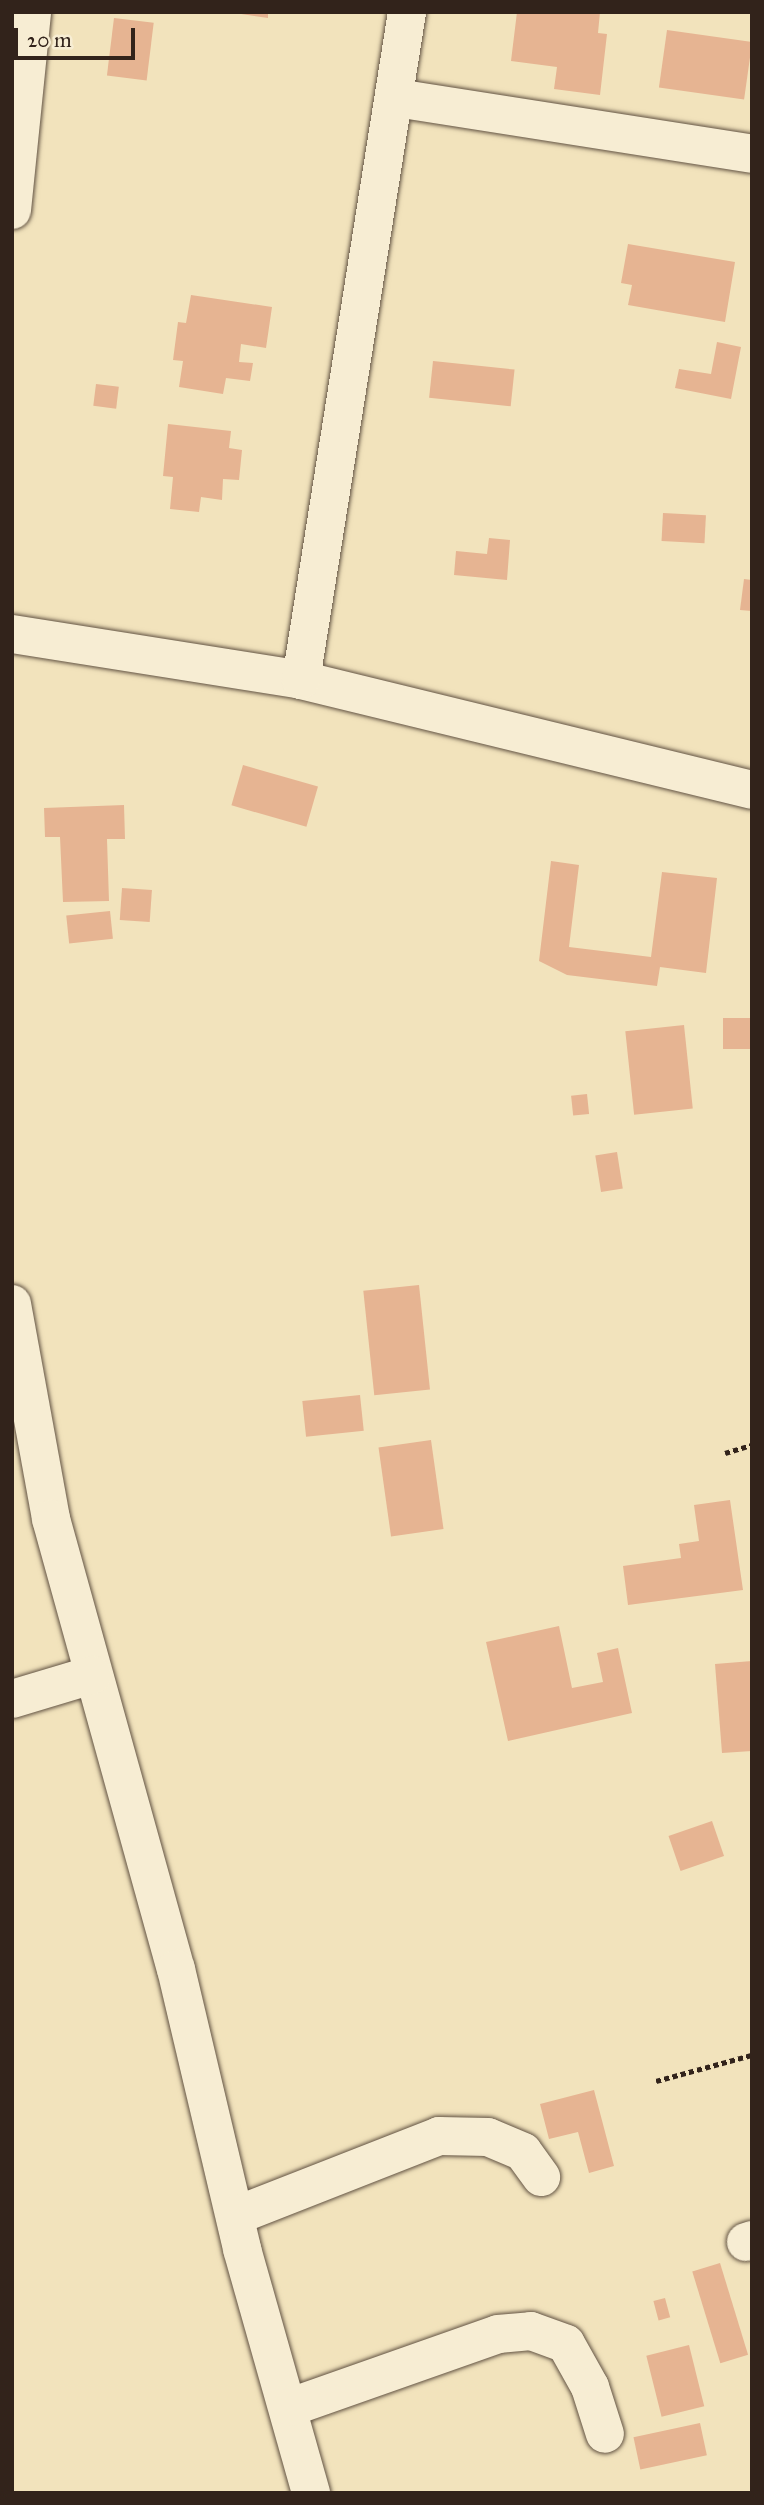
<!DOCTYPE html>
<style>
body{margin:0}
#map{position:relative;width:764px;height:2505px;overflow:hidden;background:#f2e3bc;font-family:"IM FELL Great Primer",serif}
div>[style]{position:absolute}
.building>*{inset:0;background:#e6b492;transform-origin:0 0}
.path>*{height:4.5px;margin-top:-2.25px;transform-origin:0;background:repeating-linear-gradient(90deg,#32231b 0 5px,transparent 0 8.5px)}
.roads{filter:drop-shadow(0 0 2px #625343) drop-shadow(0 0 2px #625343)}
.street>*{height:38px;margin:-19px;padding:0 19px;transform-origin:19px;border-radius:19px;background:#f7edd3}
span{translate:-50% -50%;white-space:nowrap;text-align:center;line-height:1.15;-webkit-text-stroke:7px #f7edd3;paint-order:stroke}
.frame{position:absolute;inset:0;border:14px solid #32231b;pointer-events:none}
.scale{position:absolute;left:14px;top:28px;width:121px;height:32px;box-sizing:border-box;border:4px solid #32231b;border-top:0;padding-left:9px;font-size:21px;line-height:24px;white-space:nowrap;color:#32231b;-webkit-text-stroke:5px #f7edd3;paint-order:stroke}
</style>
<div id="map">
<div class="building">
<i style="clip-path:polygon(228px 12px,268px 12px,268px 18px)"></i>
<i style="clip-path:polygon(517px 12px,600px 12px,598px 33px,607px 34px,600px 95px,554px 89px,557px 67px,511px 61px)"></i>
<i style="left:114px;top:18px;width:40px;height:58px;rotate:7deg"></i>
<i style="left:667px;top:30px;width:86px;height:58px;rotate:8deg"></i>
<i style="clip-path:polygon(628px 244px,735px 262px,725px 322px,628px 305px,632px 285px,621px 283px)"></i>
<i style="clip-path:polygon(191px 295px,272px 307px,266px 348px,241px 344px,239px 362px,253px 363px,250px 381px,226px 378px,223px 394px,179px 387px,183px 361px,173px 360px,178px 322px,186px 323px)"></i>
<i style="clip-path:polygon(717px 342px,741px 347px,731px 399px,675px 388px,679px 369px,711px 374px)"></i>
<i style="left:433px;top:361px;width:82px;height:37px;rotate:6deg"></i>
<i style="left:96px;top:384px;width:23px;height:22px;rotate:7deg"></i>
<i style="clip-path:polygon(168px 424px,231px 431px,229px 448px,242px 450px,239px 480px,223px 479px,222px 500px,201px 497px,199px 512px,170px 509px,173px 477px,163px 476px)"></i>
<i style="left:663px;top:513px;width:43px;height:28px;rotate:3deg"></i>
<i style="clip-path:polygon(489px 538px,510px 540px,507px 580px,454px 575px,456px 551px,487px 554px)"></i>
<i style="clip-path:polygon(744px 579px,752px 580px,752px 611px,740px 610px)"></i>
<i style="left:243px;top:765px;width:78px;height:42px;rotate:16deg"></i>
<i style="clip-path:polygon(124px 805px,125px 839px,107px 839px,109px 901px,63px 902px,60px 837px,45px 837px,44px 808px)"></i>
<i style="clip-path:polygon(551px 861px,579px 865px,569px 947px,651px 957px,662px 872px,717px 878px,706px 973px,660px 967px,657px 986px,567px 975px,539px 961px)"></i>
<i style="left:122px;top:888px;width:30px;height:32px;rotate:4deg"></i>
<i style="left:110px;top:911px;width:28px;height:44px;rotate:84deg"></i>
<i style="left:752px;top:1018px;width:31px;height:29px;rotate:90deg"></i>
<i style="left:684px;top:1025px;width:84px;height:59px;rotate:84deg"></i>
<i style="left:587px;top:1094px;width:20px;height:16px;rotate:84deg"></i>
<i style="left:617px;top:1152px;width:37px;height:22px;rotate:81deg"></i>
<i style="left:419px;top:1285px;width:105px;height:56px;rotate:84deg"></i>
<i style="left:360px;top:1395px;width:36px;height:58px;rotate:84deg"></i>
<i style="left:431px;top:1440px;width:90px;height:53px;rotate:82deg"></i>
<i style="clip-path:polygon(730px 1500px,743px 1590px,628px 1605px,623px 1566px,681px 1558px,679px 1544px,699px 1541px,694px 1505px)"></i>
<i style="clip-path:polygon(559px 1626px,572px 1688px,603px 1682px,597px 1653px,618px 1648px,632px 1713px,508px 1741px,486px 1642px)"></i>
<i style="clip-path:polygon(752px 1661px,752px 1751px,722px 1753px,715px 1664px)"></i>
<i style="left:712px;top:1821px;width:37px;height:46px;rotate:71deg"></i>
<i style="clip-path:polygon(594px 2090px,614px 2166px,589px 2173px,578px 2132px,549px 2139px,540px 2104px)"></i>
<i style="left:720px;top:2263px;width:96px;height:29px;rotate:73deg"></i>
<i style="left:665px;top:2298px;width:20px;height:12px;rotate:75deg"></i>
<i style="left:689px;top:2345px;width:63px;height:44px;rotate:76deg"></i>
<i style="left:700px;top:2423px;width:33px;height:68px;rotate:78deg"></i>
</div>
<div class="path">
<i style="left:725px;top:1453px;width:28px;rotate:-17deg"></i>
<i style="left:656px;top:2081px;width:99px;rotate:-15.2deg"></i>
</div>
<div class="roads">
<div class="street">
<i style="left:396px;top:98px;width:360px;rotate:8.9deg"></i>
<i style="left:12px;top:210px;width:199px;rotate:-84.2deg"></i>
<i style="left:12px;top:634px;width:293px;rotate:9deg"></i>
<i style="left:301px;top:680px;width:464px;rotate:13.7deg"></i>
<i style="left:301px;top:680px;width:676px;rotate:-80.98deg"></i>
<i style="left:12px;top:1304px;width:219px;rotate:79.7deg"></i>
<i style="left:51px;top:1519px;width:467px;rotate:74.5deg"></i>
<i style="left:176px;top:1969px;width:288px;rotate:76.7deg"></i>
<i style="left:242px;top:2249px;width:254px;rotate:74.2deg"></i>
<i style="left:12px;top:1699px;width:84px;rotate:-16.7deg"></i>
<i style="left:235px;top:2216px;width:219px;rotate:-21.4deg"></i>
<i style="left:439px;top:2136px;width:49px;rotate:1.2deg"></i>
<i style="left:488px;top:2137px;width:38px;rotate:23deg"></i>
<i style="left:523px;top:2152px;width:31px;rotate:54deg"></i>
<i style="left:746px;top:2242px;width:6px;rotate:-18deg"></i>
<i style="left:291px;top:2407px;width:219px;rotate:-19.4deg"></i>
<i style="left:498px;top:2334px;width:33px;rotate:-5deg"></i>
<i style="left:531px;top:2331px;width:37px;rotate:20deg"></i>
<i style="left:566px;top:2344px;width:49px;rotate:60.8deg"></i>
<i style="left:590px;top:2387px;width:49px;rotate:72.3deg"></i>
</div>
</div>
<div class="frame"></div>
<div class="scale">20 m</div>
</div>
